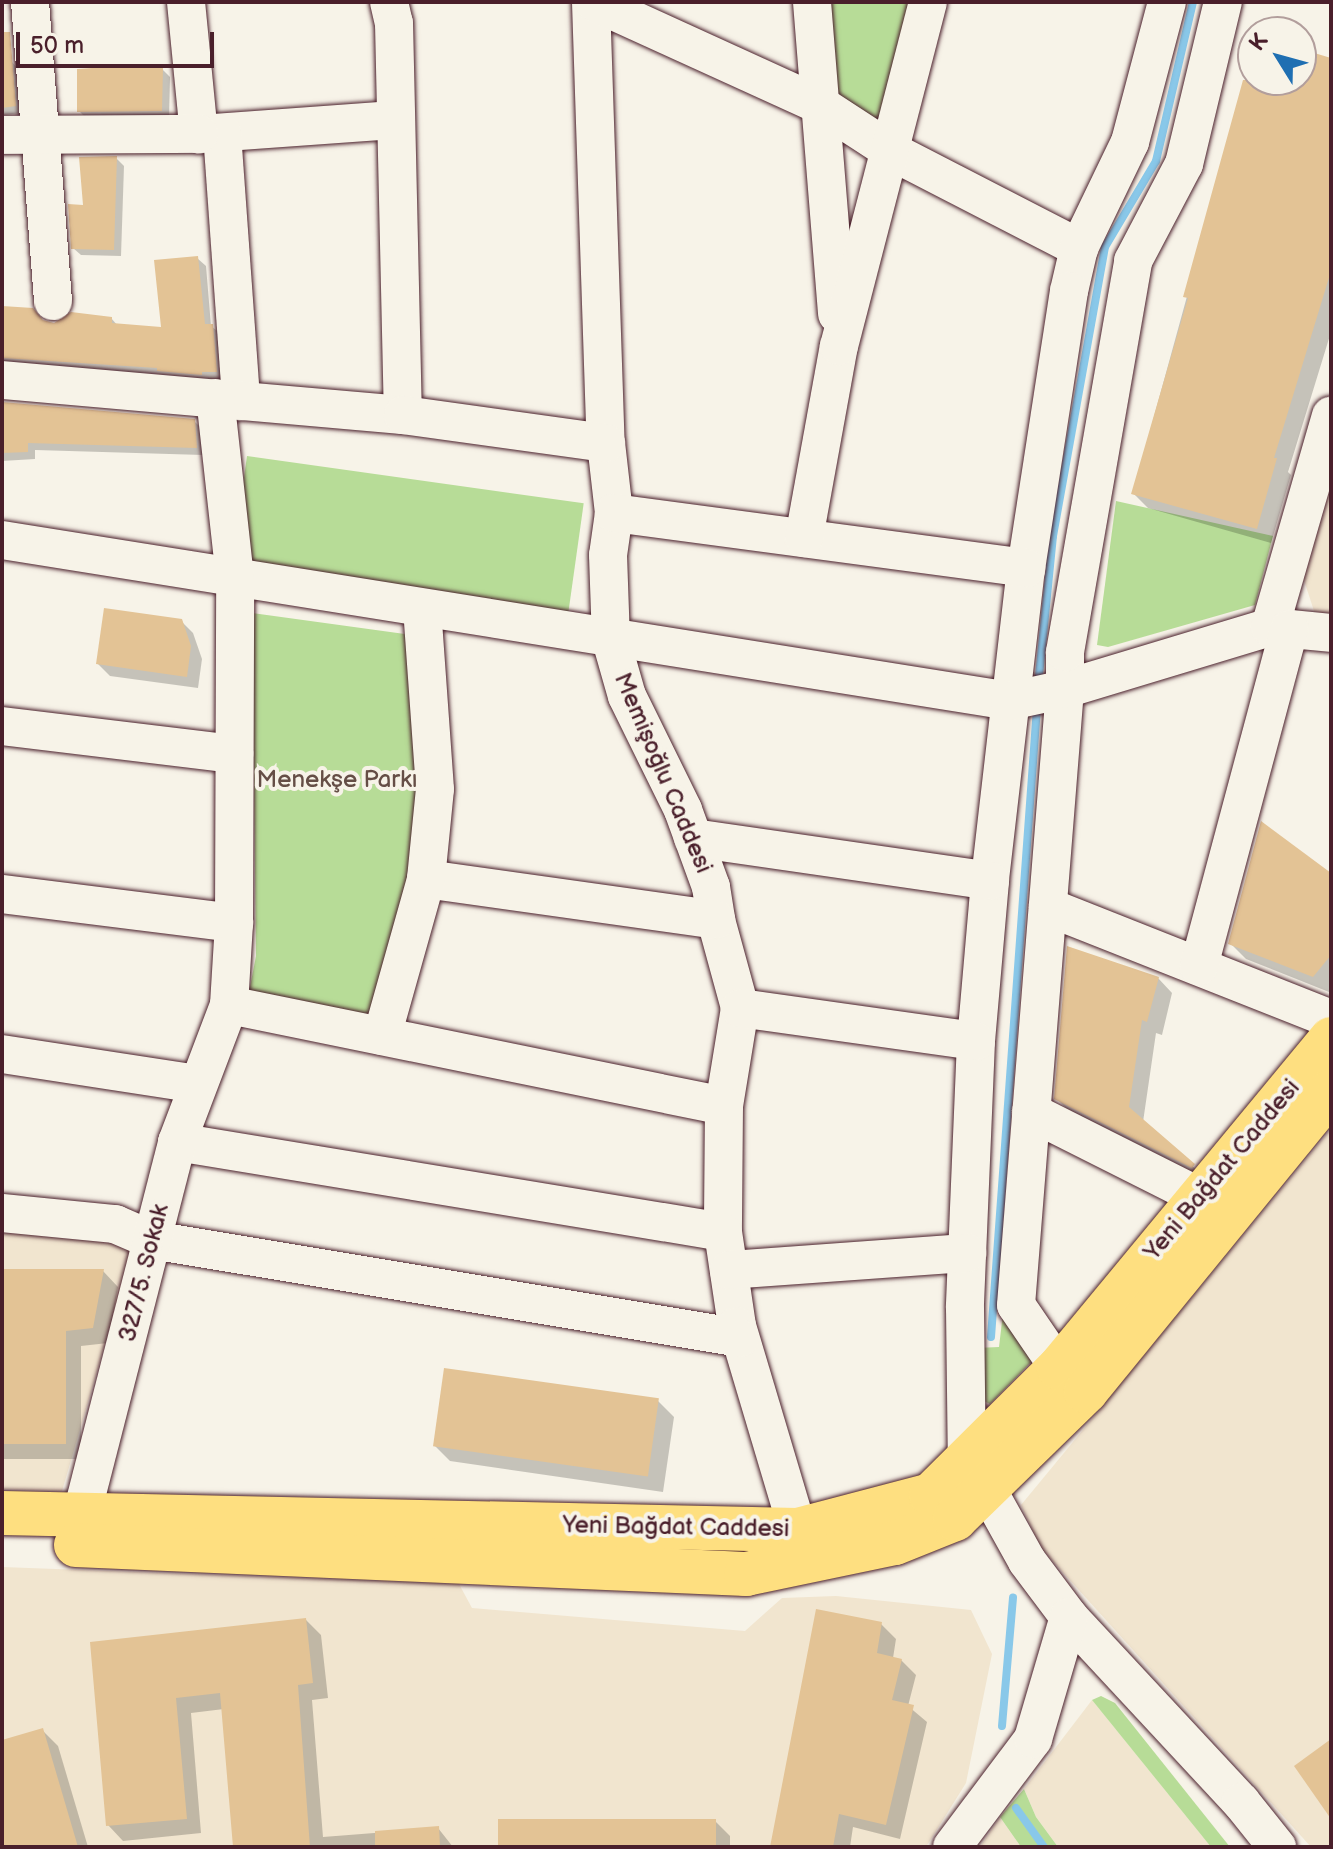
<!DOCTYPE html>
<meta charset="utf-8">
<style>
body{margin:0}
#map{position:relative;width:1333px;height:1849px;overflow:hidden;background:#f7f3e8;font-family:"Balsamiq Sans",sans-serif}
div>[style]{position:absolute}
.built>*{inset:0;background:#f1e5cf}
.green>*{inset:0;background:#b7dc97;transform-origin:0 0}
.shadow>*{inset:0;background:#0003}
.stream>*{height:8px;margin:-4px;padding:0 4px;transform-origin:4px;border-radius:4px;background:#89c8e9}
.building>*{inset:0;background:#e3c395;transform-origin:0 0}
.roads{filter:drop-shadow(0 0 2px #4a1f2b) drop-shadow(0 0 2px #4a1f2b)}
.minor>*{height:38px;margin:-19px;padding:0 19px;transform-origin:19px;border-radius:19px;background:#f7f3e8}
.major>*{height:44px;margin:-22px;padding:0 22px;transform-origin:22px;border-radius:22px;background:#fedf80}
span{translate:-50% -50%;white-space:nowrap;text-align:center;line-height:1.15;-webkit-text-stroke:8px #f7f3e8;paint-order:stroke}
.street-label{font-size:24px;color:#4a1f2b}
.park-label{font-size:24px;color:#654e46}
.frame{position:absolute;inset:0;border:4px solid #4a1f2b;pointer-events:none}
.north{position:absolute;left:1237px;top:16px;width:80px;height:80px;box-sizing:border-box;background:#f7f3e8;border:2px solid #b29e9c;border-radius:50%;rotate:307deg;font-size:22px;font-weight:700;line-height:32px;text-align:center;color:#4a1f2b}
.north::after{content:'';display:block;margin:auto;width:28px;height:36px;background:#1f6fb2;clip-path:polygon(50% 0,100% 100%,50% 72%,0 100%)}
.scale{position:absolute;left:16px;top:32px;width:198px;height:36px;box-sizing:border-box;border:4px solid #4a1f2b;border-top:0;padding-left:10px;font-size:24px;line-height:28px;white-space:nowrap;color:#4a1f2b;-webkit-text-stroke:6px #f7f3e8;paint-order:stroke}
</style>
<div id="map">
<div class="built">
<i style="clip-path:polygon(1331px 469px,1331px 615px,1315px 614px,1301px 571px)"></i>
<i style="clip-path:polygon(1331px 1129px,1331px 1847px,1311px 1847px,1040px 1547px,1021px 1505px)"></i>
<i style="clip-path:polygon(2px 1230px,134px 1245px,62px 1491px,2px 1489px)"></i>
<i style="clip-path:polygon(2px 1567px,459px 1584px,472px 1608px,745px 1631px,782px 1598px,836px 1596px,971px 1610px,992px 1654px,966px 1783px,926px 1847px,2px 1847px)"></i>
<i style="clip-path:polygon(1092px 1700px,1211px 1847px,1058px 1847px,1036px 1817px,1024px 1789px)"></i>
<i style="clip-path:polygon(1000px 1817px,1021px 1847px,980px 1847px)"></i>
</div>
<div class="green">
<i style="clip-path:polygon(829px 2px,911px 2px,880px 122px,834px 94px)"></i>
<i style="left:247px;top:456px;width:340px;height:110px;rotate:8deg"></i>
<i style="clip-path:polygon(1116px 501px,1273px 536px,1255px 605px,1108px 647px,1097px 645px)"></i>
<i style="clip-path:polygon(252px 613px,412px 635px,421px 788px,415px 879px,373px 1018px,249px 992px,256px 956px)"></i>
<i style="clip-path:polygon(1003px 1313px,1035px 1358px,990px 1404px,984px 1401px,976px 1348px,999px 1347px)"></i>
<i style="clip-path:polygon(1101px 1696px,1115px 1703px,1230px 1847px,1211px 1847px,1092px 1700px)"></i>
<i style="clip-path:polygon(1024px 1789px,1036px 1817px,1058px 1847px,1021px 1847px,1000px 1817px)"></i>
</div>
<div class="shadow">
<i style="clip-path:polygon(1301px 51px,1331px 60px,1331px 332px,1288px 472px,1291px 475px,1271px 543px,1148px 508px,1133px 493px,1253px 56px,1253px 80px,1301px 80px)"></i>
<i style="clip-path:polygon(12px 62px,19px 70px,23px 113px,2px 115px,2px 63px)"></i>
<i style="clip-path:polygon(162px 69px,170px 77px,169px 118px,87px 119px,79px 111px)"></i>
<i style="clip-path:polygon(116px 158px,124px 166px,121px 256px,81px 255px,73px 248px,85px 207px)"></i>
<i style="clip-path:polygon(197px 258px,206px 266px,211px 326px,221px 334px,224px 380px,168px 379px,164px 375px,2px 365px,2px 309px,54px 325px,111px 318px,118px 326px,163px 329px)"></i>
<i style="clip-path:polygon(2px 406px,194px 421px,202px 429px,203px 455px,35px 450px,35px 459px,2px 461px)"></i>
<i style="clip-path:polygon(181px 621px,193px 633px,202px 659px,198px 688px,110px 676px,98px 664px)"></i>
<i style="clip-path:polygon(1331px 876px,1329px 992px,1246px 959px,1230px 943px)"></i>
<i style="clip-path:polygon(1158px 978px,1172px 993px,1162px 1035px,1156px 1033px,1143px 1122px,1208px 1180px,1071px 1113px,1056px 1098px)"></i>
<i style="clip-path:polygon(2px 1271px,103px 1271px,118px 1287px,108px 1343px,81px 1346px,81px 1459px,2px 1459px)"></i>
<i style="clip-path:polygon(658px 1401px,674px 1417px,663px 1492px,450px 1461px,434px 1445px)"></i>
<i style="clip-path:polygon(306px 1620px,321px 1635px,328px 1698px,312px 1700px,323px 1837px,438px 1828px,453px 1847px,235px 1847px,224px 1709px,191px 1713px,201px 1833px,123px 1841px,108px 1825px,92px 1643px)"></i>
<i style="clip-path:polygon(881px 1624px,896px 1639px,893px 1658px,901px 1660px,916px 1675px,908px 1706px,927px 1722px,900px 1839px,853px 1827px,850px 1847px,772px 1847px)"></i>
<i style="clip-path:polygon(42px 1730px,58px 1746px,88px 1847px,2px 1847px,2px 1742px)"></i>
<i style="clip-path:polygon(715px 1821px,730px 1836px,730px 1847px,500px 1847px)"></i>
</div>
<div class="stream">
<i style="left:1038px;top:686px;width:151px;rotate:-84.3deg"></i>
<i style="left:1053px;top:536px;width:294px;rotate:-79.8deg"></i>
<i style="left:1105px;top:247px;width:100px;rotate:-59.3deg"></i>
<i style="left:1156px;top:161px;width:163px;rotate:-76.9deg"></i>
<i style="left:991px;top:1337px;width:632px;rotate:-85.82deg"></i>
<i style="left:1002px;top:1726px;width:129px;rotate:-85.1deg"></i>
<i style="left:1016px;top:1808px;width:48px;rotate:54.3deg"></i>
</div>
<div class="building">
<i style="clip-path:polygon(2px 32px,10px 32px,16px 106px,2px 108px)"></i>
<i style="clip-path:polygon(1301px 49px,1331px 58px,1331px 271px,1274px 458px,1277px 458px,1257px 529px,1131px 494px,1188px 298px,1183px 297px,1243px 80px,1301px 80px)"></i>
<i style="clip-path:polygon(122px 66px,163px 67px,162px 111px,77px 112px,77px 69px)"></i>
<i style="clip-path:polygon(117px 156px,114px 250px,71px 249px,68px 204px,83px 205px,79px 157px)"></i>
<i style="clip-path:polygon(198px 256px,205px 324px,213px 324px,217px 372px,202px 372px,202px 375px,157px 371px,157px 368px,2px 358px,2px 306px,33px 308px,43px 320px,54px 323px,71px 312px,112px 317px,112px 323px,161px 327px,154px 260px)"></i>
<i style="clip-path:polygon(2px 402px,195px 419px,197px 448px,28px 443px,28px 452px,2px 453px)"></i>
<i style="clip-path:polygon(104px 608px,182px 619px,191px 646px,187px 677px,96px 664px)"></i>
<i style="clip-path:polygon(1261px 821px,1331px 873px,1331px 955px,1313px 977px,1228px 944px)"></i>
<i style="clip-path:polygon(1067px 946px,1159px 977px,1147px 1022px,1142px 1020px,1129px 1107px,1195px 1164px,1192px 1168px,1054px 1099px)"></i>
<i style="clip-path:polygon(2px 1269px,104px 1269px,93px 1328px,66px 1331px,66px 1444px,2px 1444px)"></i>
<i style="left:444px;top:1368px;width:217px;height:79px;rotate:8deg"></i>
<i style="clip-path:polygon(816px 1609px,882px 1622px,877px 1653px,902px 1659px,892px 1700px,914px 1705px,886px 1825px,839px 1814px,833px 1847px,770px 1847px)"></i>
<i style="clip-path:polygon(306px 1618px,313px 1683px,298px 1685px,310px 1847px,233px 1847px,220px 1693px,176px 1698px,187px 1819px,106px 1826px,90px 1642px)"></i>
<i style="clip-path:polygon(43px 1728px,78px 1847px,2px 1847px,2px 1740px)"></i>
<i style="clip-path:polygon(1331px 1739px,1331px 1819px,1294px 1766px)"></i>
<i style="left:498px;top:1819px;width:218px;height:28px"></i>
<i style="clip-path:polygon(439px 1826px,440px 1847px,375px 1847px,375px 1831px)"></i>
</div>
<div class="roads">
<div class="minor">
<i style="left:30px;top:2px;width:300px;rotate:85.6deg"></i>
<i style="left:186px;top:2px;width:133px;rotate:84.4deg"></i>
<i style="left:199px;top:134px;width:197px;rotate:-4.1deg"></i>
<i style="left:389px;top:2px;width:22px;rotate:77deg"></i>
<i style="left:394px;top:23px;width:392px;rotate:88.7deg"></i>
<i style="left:591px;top:2px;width:441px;rotate:88.1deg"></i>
<i style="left:606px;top:443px;width:70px;rotate:83.5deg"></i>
<i style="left:614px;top:513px;width:42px;rotate:98.1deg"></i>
<i style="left:608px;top:555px;width:85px;rotate:88deg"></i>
<i style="left:611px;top:640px;width:58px;rotate:74.1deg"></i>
<i style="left:627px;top:696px;width:127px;rotate:63.8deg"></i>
<i style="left:683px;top:810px;width:82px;rotate:70deg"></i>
<i style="left:711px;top:887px;width:33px;rotate:81deg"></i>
<i style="left:716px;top:920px;width:91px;rotate:74.7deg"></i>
<i style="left:740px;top:1008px;width:99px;rotate:99.3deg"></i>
<i style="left:724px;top:1106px;width:126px;rotate:90.5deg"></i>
<i style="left:723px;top:1232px;width:95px;rotate:81.5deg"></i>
<i style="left:737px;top:1326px;width:213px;rotate:73.4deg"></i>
<i style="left:594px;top:2px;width:251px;rotate:24.5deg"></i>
<i style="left:822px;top:106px;width:82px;rotate:33.1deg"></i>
<i style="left:891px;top:151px;width:212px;rotate:27.3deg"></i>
<i style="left:812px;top:2px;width:313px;rotate:85.4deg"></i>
<i style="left:1167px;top:2px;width:145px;rotate:104.8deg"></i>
<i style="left:1130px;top:142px;width:118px;rotate:115.7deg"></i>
<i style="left:1079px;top:248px;width:44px;rotate:103.1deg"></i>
<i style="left:1069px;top:291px;width:280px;rotate:98.8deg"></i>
<i style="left:1026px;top:568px;width:315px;rotate:96.6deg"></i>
<i style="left:990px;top:881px;width:161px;rotate:95deg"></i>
<i style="left:976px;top:1041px;width:267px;rotate:92.4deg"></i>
<i style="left:965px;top:1308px;width:153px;rotate:89.3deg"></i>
<i style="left:967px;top:1461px;width:34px;rotate:54deg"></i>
<i style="left:987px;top:1489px;width:82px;rotate:60.9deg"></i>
<i style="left:1027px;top:1561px;width:70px;rotate:53.1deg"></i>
<i style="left:1069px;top:1617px;width:253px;rotate:47.1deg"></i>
<i style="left:1241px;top:1802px;width:58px;rotate:51.3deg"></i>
<i style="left:222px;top:133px;width:269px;rotate:85.9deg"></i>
<i style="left:2px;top:135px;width:197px;rotate:-0.3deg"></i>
<i style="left:2px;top:380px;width:403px;rotate:5deg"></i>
<i style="left:403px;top:415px;width:205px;rotate:7.9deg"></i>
<i style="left:614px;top:513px;width:416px;rotate:7.6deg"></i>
<i style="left:804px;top:538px;width:195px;rotate:-79.7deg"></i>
<i style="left:839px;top:346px;width:355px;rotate:-75.5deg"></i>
<i style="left:2px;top:540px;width:1021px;rotate:9.07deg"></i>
<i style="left:1010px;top:701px;width:56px;rotate:-12.3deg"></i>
<i style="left:1065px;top:689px;width:214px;rotate:-16.8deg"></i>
<i style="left:1270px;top:627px;width:61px;rotate:5.6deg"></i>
<i style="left:1270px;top:627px;width:220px;rotate:-73.9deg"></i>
<i style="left:2px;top:726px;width:234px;rotate:6.9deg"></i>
<i style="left:693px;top:838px;width:300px;rotate:8.2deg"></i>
<i style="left:426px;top:879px;width:293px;rotate:8deg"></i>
<i style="left:2px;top:894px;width:234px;rotate:7.1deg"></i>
<i style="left:1048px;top:907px;width:304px;rotate:21.6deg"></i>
<i style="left:1199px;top:966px;width:349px;rotate:-75deg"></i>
<i style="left:229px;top:1005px;width:505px;rotate:11.53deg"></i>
<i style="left:740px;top:1008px;width:238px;rotate:8deg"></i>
<i style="left:382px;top:1036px;width:163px;rotate:-74.3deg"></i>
<i style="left:426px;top:879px;width:90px;rotate:-84.3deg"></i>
<i style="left:435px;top:789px;width:180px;rotate:-94.1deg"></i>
<i style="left:2px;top:1054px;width:197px;rotate:8.7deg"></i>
<i style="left:1031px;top:1112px;width:189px;rotate:26.7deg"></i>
<i style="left:177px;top:1142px;width:553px;rotate:9.36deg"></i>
<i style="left:2px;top:1213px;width:114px;rotate:5.6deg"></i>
<i style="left:115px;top:1224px;width:40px;rotate:23.4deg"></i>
<i style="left:152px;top:1240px;width:596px;rotate:9.46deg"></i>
<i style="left:729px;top:1270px;width:239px;rotate:-4.1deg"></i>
<i style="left:1059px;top:1368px;width:76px;rotate:-124.3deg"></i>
<i style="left:1016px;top:1305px;width:618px;rotate:-85.45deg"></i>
<i style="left:1065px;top:689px;width:37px;rotate:-90deg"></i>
<i style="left:1065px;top:652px;width:397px;rotate:-80.1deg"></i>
<i style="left:1133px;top:261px;width:110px;rotate:-62.3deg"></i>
<i style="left:1184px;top:164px;width:167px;rotate:-76.5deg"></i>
<i style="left:74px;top:1544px;width:415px;rotate:-75.6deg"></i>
<i style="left:177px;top:1142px;width:147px;rotate:-69.2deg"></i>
<i style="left:229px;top:1005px;width:82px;rotate:-86.5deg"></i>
<i style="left:234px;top:923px;width:345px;rotate:-89.8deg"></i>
<i style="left:235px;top:578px;width:181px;rotate:-96.3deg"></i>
<i style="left:952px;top:1847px;width:135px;rotate:-53.1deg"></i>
<i style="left:1033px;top:1739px;width:127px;rotate:-73.6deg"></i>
</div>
<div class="major">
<i style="left:2px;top:1513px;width:796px;rotate:1.22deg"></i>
<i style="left:798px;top:1530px;width:138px;rotate:-14.7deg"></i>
<i style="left:931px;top:1495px;width:180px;rotate:-44.8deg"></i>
<i style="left:1059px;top:1368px;width:427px;rotate:-50.4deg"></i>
<i style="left:76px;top:1545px;width:671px;rotate:2.48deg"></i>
<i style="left:746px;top:1574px;width:152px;rotate:-11.8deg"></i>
<i style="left:895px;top:1543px;width:65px;rotate:-21.8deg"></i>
<i style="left:955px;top:1519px;width:183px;rotate:-44.3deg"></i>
<i style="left:1086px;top:1391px;width:387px;rotate:-50.8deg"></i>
</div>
</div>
<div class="street-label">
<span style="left:663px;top:773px;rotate:67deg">Memişoğlu Caddesi</span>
<span style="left:1222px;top:1170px;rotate:-50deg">Yeni Bağdat Caddesi</span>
<span style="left:144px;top:1273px;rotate:-76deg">327/5. Sokak</span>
<span style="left:676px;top:1527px;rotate:1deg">Yeni Bağdat Caddesi</span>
</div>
<div class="park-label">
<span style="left:337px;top:780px">Menekşe Parkı</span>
</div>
<div class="frame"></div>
<div class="north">K</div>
<div class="scale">50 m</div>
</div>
